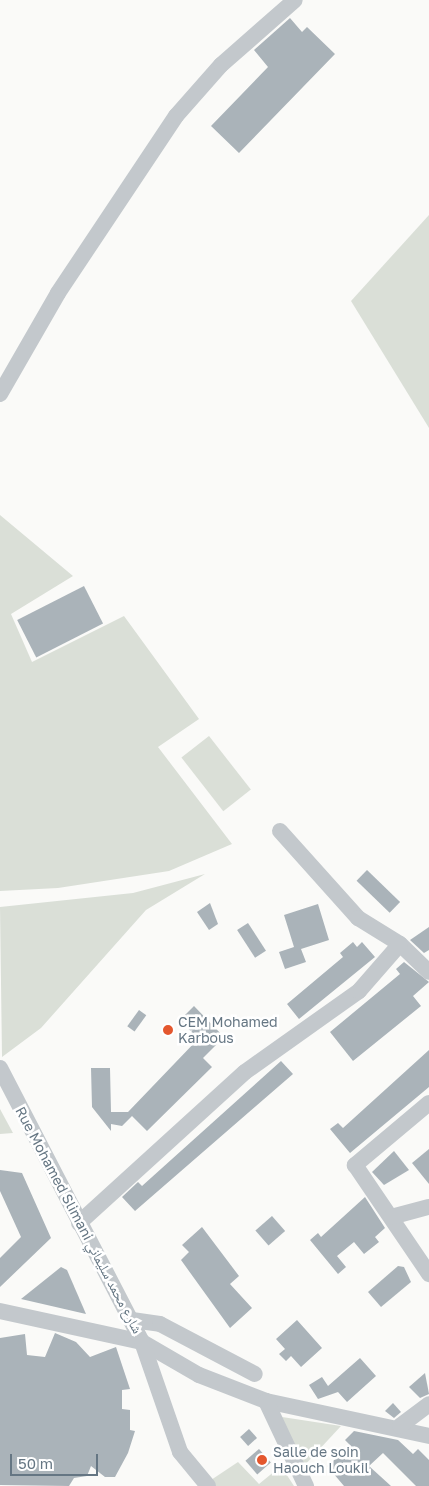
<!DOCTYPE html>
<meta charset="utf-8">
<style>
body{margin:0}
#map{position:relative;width:429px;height:1486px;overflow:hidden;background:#fafaf8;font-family:"Golos Text","Noto Naskh Arabic",sans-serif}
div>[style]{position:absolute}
.green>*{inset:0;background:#dadfd7;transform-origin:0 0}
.building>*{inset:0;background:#aab3b9;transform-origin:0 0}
.minor>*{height:16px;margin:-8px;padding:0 8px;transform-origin:8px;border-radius:8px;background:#c3c8cc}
.dots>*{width:14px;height:14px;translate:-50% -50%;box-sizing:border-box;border:2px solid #fff;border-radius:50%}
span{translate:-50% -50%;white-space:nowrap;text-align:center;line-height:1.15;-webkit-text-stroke:5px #fff;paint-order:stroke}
.poi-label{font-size:14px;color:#657683}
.left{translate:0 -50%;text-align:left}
.street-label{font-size:14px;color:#657683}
.scale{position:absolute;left:10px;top:1454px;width:88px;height:22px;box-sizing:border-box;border:2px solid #657683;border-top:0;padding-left:6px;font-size:15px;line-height:18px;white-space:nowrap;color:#657683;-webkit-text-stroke:4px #fff;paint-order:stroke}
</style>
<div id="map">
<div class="green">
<i style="clip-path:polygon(429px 215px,429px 428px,351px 301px)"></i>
<i style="clip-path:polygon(0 515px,73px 576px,11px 614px,32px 662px,124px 616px,199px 719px,158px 747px,232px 844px,169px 871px,58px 888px,0 891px)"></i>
<i style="left:209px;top:736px;width:68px;height:35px;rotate:52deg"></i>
<i style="clip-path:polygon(205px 874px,146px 910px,41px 1028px,2px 1057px,0 907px,133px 893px)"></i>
<i style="clip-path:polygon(0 1109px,13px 1133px,0 1134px)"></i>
<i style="clip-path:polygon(282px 1417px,341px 1426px,303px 1467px)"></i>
<i style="clip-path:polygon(238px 1462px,259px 1484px,281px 1466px,294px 1486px,216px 1486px,211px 1480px)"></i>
</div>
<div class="building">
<i style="clip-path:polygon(290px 18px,302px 32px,307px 27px,335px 54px,239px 153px,211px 126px,268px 67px,254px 50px)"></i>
<i style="left:84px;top:586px;width:42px;height:75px;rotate:63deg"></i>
<i style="left:367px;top:870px;width:46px;height:15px;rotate:44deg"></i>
<i style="clip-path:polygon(210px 903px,218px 924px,209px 930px,197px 912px)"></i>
<i style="clip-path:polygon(318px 904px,329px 940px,301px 949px,306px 962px,285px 969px,279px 952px,294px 947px,284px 915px)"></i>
<i style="left:248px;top:923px;width:33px;height:13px;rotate:57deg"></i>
<i style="clip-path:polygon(429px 927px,429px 950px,424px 953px,410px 940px)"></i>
<i style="clip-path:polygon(353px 942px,357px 947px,362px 942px,375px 957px,299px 1019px,287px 1004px,343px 957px,340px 953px)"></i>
<i style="clip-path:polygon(404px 962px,429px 982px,413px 996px,421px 1006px,353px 1061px,330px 1032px,400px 974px,396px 969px)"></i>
<i style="clip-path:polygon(194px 1006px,224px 1037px,203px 1058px,212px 1067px,147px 1131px,132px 1116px,122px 1126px,111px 1124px,111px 1131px,92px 1107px,91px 1068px,110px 1068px,111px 1112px,128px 1112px,198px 1039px,180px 1020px)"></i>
<i style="left:139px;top:1010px;width:9px;height:20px;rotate:36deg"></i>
<i style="clip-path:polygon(429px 1050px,429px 1087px,350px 1153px,330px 1129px,338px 1123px,343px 1128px)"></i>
<i style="clip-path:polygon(281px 1061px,293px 1074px,135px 1211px,122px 1197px,138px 1182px,142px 1186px)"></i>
<i style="clip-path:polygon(429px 1149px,429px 1184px,412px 1163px)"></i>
<i style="clip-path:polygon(394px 1151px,409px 1170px,384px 1185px,372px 1172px)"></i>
<i style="clip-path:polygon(0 1170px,22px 1173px,51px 1238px,0 1287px,0 1258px,21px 1237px,0 1191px)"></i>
<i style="clip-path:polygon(365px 1197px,385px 1228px,375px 1237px,379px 1242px,364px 1254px,354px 1242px,337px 1256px,346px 1267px,338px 1274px,310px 1240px,318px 1233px,321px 1237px)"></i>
<i style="left:272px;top:1216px;width:20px;height:22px;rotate:49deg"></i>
<i style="clip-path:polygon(202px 1227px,239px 1276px,230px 1284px,252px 1308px,230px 1328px,181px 1260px,189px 1252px,182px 1245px)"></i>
<i style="clip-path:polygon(398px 1266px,404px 1267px,411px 1282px,381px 1307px,368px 1292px)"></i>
<i style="clip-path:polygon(61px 1267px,67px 1270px,86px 1314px,21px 1299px)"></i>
<i style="clip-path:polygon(297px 1320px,322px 1348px,301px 1367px,291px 1356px,286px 1361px,279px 1354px,285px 1349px,276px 1339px)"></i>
<i style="clip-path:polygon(55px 1333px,76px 1342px,90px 1357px,116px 1347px,130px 1389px,122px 1390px,122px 1409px,130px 1410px,130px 1430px,135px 1431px,128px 1453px,115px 1477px,105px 1477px,91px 1466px,87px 1476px,74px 1478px,69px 1486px,0 1485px,0 1338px,25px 1334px,27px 1355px,45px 1357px)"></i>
<i style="clip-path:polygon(360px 1358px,376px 1376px,347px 1402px,338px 1392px,318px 1399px,309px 1385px,322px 1377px,328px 1386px)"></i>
<i style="clip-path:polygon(425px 1373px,429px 1394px,420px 1398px,409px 1387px)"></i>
<i style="clip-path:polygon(393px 1403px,401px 1412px,394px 1418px,385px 1411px)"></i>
<i style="left:249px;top:1429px;width:12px;height:12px;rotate:48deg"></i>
<i style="clip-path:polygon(354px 1431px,398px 1440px,413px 1454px,418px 1449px,429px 1460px,429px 1486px,416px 1486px,383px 1453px,369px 1466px,391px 1486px,344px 1486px,327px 1466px,351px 1446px,345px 1440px)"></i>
<i style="left:259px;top:1449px;width:18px;height:18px;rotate:49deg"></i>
</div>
<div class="minor">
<i style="left:0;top:394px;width:116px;rotate:-60.1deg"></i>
<i style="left:58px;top:293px;width:213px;rotate:-56.3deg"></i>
<i style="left:176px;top:116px;width:68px;rotate:-48.6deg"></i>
<i style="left:221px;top:65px;width:98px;rotate:-41.3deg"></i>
<i style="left:280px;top:831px;width:117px;rotate:48.1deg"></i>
<i style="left:358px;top:918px;width:49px;rotate:31.8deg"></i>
<i style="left:400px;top:944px;width:40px;rotate:44deg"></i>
<i style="left:0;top:1068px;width:309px;rotate:62.6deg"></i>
<i style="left:142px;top:1342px;width:66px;rotate:30.1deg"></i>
<i style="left:199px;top:1375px;width:72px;rotate:21.2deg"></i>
<i style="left:266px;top:1401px;width:167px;rotate:12.1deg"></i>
<i style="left:429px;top:1103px;width:97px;rotate:140deg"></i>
<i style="left:355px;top:1165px;width:132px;rotate:55.8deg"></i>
<i style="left:391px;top:1217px;width:39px;rotate:-15deg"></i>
<i style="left:79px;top:1223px;width:224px;rotate:-42.3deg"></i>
<i style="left:245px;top:1072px;width:140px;rotate:-35.4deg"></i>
<i style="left:359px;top:991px;width:62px;rotate:-48.9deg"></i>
<i style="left:0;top:1311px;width:145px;rotate:12.3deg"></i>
<i style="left:142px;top:1342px;width:116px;rotate:70.9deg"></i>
<i style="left:180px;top:1452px;width:44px;rotate:50.5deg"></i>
<i style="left:132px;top:1320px;width:28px;rotate:8deg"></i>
<i style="left:160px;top:1324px;width:107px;rotate:27.8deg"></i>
<i style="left:266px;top:1401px;width:94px;rotate:64.8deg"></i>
<i style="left:400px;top:1426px;width:36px;rotate:-37deg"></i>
</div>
<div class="dots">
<i style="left:168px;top:1030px;background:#e4572e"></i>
<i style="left:262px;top:1460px;background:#e4572e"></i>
</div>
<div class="poi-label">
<span class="left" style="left:178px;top:1030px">CEM Mohamed<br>Karbous</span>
<span class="left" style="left:273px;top:1460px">Salle de soin<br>Haouch Loukil</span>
</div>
<div class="street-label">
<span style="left:79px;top:1220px;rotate:62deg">Rue Mohamed Slimani شارع محمد سليماني</span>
</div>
<div class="scale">50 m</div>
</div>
